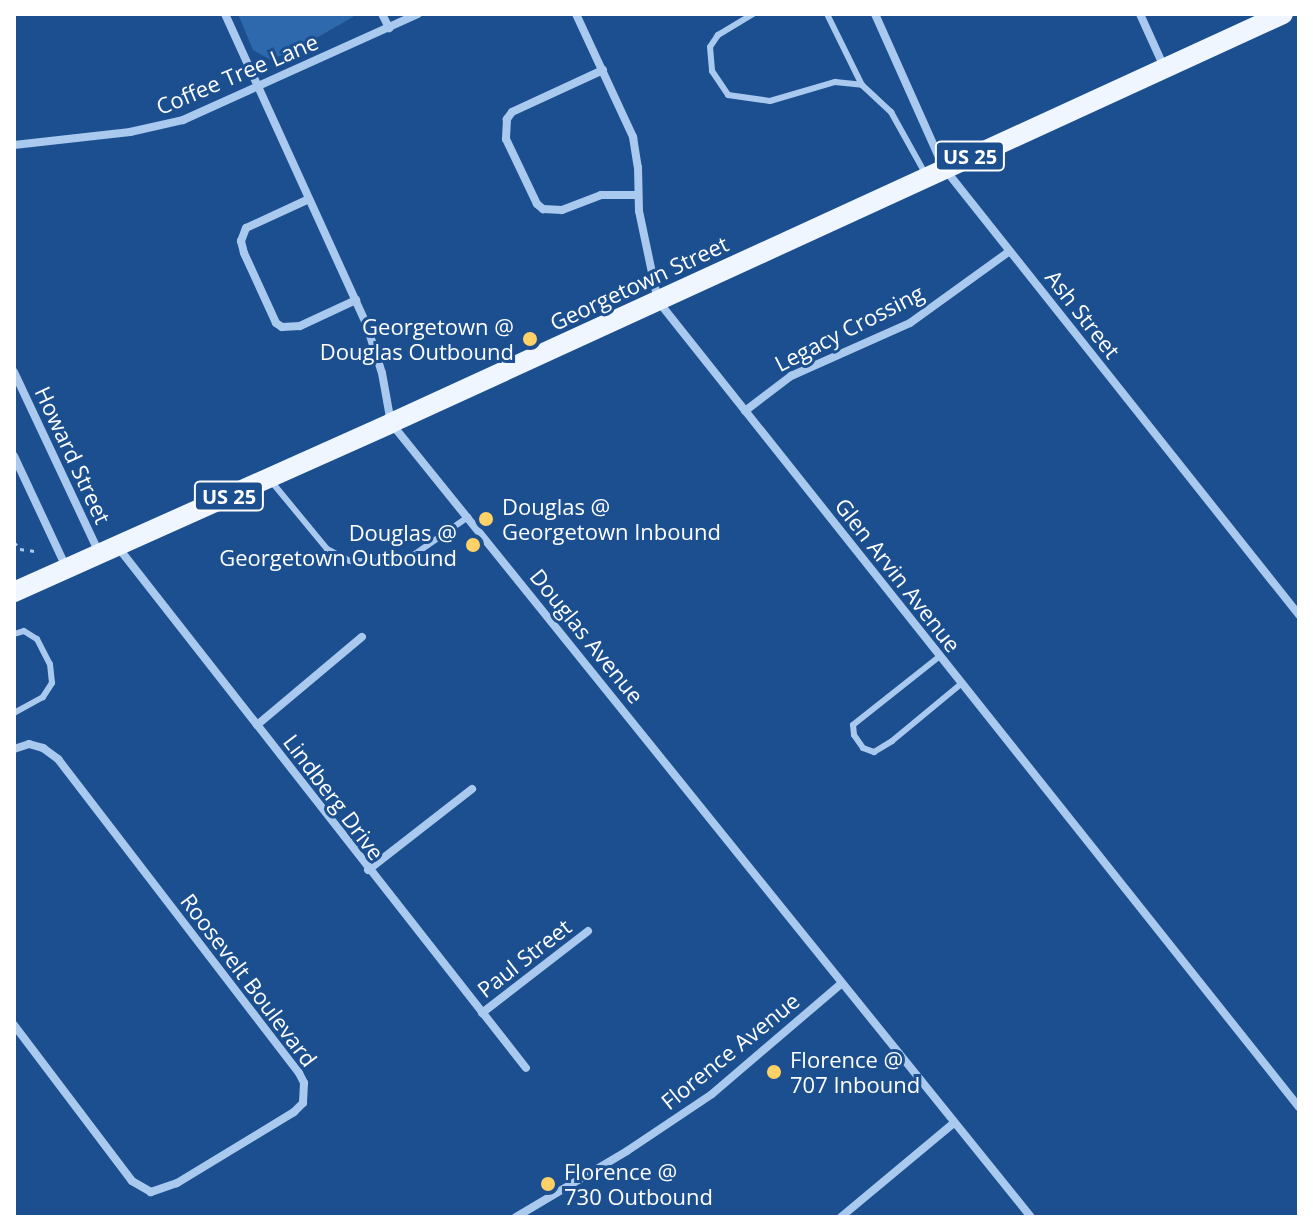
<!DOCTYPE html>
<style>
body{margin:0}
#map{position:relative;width:1313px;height:1231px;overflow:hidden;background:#1b4f8f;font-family:"Open Sans",sans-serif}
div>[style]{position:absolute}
.green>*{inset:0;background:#2e69ad}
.path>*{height:3px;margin-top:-1.5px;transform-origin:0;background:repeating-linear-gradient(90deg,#a9c9ee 0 4px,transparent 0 10px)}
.lane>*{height:6px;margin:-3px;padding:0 3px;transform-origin:3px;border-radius:3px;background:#a9c9ee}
.street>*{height:8px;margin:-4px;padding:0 4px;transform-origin:4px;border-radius:4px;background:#a9c9ee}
.primary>*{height:20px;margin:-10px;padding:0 10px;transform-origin:10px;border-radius:10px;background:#f0f6ff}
.dots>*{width:22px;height:22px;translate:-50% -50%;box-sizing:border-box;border:4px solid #1b4f8f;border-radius:50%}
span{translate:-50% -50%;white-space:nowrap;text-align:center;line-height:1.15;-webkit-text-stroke:6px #1b4f8f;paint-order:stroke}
.shield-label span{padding:2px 6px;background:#1b4f8f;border:2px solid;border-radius:6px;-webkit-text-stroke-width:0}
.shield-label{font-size:20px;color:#fff;font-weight:700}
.street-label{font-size:22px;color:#fff}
.poi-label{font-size:22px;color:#fff}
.right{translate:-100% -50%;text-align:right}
.left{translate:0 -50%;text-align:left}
.frame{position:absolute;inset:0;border:16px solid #fff;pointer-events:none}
</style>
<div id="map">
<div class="green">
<i style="clip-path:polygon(238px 14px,353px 14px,353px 17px,290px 53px,269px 59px,253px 50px)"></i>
</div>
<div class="path">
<i style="left:14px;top:542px;width:9px;rotate:49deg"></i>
<i style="left:20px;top:549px;width:15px;rotate:8deg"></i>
</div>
<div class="lane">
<i style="left:753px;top:14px;width:41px;rotate:149deg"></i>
<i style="left:718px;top:35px;width:14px;rotate:124deg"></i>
<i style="left:710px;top:47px;width:24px;rotate:85deg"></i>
<i style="left:712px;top:71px;width:29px;rotate:56deg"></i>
<i style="left:728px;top:95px;width:42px;rotate:8.1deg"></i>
<i style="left:770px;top:101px;width:68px;rotate:-16.3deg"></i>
<i style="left:835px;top:82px;width:27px;rotate:6deg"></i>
<i style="left:862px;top:85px;width:40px;rotate:43deg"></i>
<i style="left:891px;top:112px;width:70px;rotate:60.9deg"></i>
<i style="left:827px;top:14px;width:79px;rotate:63.8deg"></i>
<i style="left:271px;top:481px;width:88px;rotate:50.5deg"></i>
<i style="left:327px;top:549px;width:26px;rotate:28deg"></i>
<i style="left:350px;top:561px;width:41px"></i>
<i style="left:391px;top:561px;width:25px;rotate:-16deg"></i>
<i style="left:415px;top:554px;width:65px;rotate:-34.9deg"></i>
<i style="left:14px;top:634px;width:10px;rotate:-17deg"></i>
<i style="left:24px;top:631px;width:15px;rotate:32deg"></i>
<i style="left:37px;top:639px;width:28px;rotate:63deg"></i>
<i style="left:50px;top:664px;width:19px;rotate:84deg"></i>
<i style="left:52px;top:683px;width:17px;rotate:123deg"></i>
<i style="left:43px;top:697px;width:33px;rotate:151deg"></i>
<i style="left:940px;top:656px;width:111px;rotate:141.6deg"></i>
<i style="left:853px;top:725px;width:10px;rotate:84deg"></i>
<i style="left:854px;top:735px;width:16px;rotate:55deg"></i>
<i style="left:863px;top:748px;width:12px;rotate:20deg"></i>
<i style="left:874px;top:752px;width:21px;rotate:-31deg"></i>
<i style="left:892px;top:741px;width:91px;rotate:-39.6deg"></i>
</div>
<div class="street">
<i style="left:225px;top:14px;width:340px;rotate:65.5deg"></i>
<i style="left:366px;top:323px;width:52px;rotate:72.3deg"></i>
<i style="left:382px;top:373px;width:51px;rotate:79.8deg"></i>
<i style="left:391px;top:423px;width:1020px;rotate:51.13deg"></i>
<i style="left:382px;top:14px;width:16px;rotate:63deg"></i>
<i style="left:576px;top:14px;width:136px;rotate:65.1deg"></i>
<i style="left:633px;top:137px;width:30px;rotate:81deg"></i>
<i style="left:638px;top:167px;width:44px;rotate:88.7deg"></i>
<i style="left:639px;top:211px;width:92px;rotate:78.1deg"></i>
<i style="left:658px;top:301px;width:1030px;rotate:51.51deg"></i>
<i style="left:875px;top:14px;width:169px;rotate:65.9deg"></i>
<i style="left:944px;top:168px;width:571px;rotate:51.54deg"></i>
<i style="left:1140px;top:14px;width:58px;rotate:65.6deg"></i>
<i style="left:603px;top:70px;width:100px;rotate:155.2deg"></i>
<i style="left:512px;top:112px;width:9px;rotate:126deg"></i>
<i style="left:507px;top:119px;width:20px;rotate:93deg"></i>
<i style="left:506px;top:139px;width:72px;rotate:64.5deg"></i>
<i style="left:537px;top:204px;width:8px;rotate:40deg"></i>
<i style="left:543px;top:209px;width:19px;rotate:3deg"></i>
<i style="left:562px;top:210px;width:42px;rotate:-21deg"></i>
<i style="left:601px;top:195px;width:37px"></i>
<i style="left:14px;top:145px;width:117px;rotate:-6.4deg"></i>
<i style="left:130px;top:132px;width:54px;rotate:-12.8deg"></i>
<i style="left:183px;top:120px;width:258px;rotate:-24.3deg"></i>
<i style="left:309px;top:199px;width:69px;rotate:155.3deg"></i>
<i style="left:246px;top:228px;width:14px;rotate:111deg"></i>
<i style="left:241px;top:241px;width:12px;rotate:76deg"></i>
<i style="left:244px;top:253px;width:77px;rotate:65.4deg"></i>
<i style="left:276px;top:323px;width:7px;rotate:34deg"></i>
<i style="left:282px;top:327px;width:18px;rotate:-3deg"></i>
<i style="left:300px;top:326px;width:62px;rotate:-24.9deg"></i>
<i style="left:14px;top:372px;width:200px;rotate:64.8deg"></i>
<i style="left:745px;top:411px;width:58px;rotate:-37.3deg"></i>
<i style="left:791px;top:376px;width:130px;rotate:-24deg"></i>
<i style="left:910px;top:323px;width:123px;rotate:-35.8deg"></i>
<i style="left:14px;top:456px;width:123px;rotate:64.9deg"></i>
<i style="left:117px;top:546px;width:663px;rotate:51.92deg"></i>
<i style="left:257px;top:725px;width:137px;rotate:-40deg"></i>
<i style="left:14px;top:749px;width:16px;rotate:-18deg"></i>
<i style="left:29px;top:744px;width:15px;rotate:16deg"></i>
<i style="left:43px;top:748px;width:19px;rotate:36deg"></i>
<i style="left:58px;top:759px;width:396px;rotate:52.5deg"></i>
<i style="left:299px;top:1073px;width:11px;rotate:63deg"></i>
<i style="left:304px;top:1083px;width:20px;rotate:93deg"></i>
<i style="left:303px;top:1103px;width:13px;rotate:135deg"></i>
<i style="left:294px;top:1112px;width:137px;rotate:148.7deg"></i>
<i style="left:177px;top:1183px;width:28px;rotate:161deg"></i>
<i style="left:151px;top:1192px;width:22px;rotate:-150deg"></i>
<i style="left:132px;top:1181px;width:196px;rotate:-127.1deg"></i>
<i style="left:368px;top:870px;width:132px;rotate:-37.9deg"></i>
<i style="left:482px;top:1013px;width:134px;rotate:-37.7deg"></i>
<i style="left:516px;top:1217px;width:129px;rotate:-30.7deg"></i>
<i style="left:627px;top:1151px;width:102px;rotate:-33.8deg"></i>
<i style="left:712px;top:1094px;width:170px;rotate:-40.5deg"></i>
<i style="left:841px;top:1217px;width:147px;rotate:-39.8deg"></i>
</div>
<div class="primary">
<i style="left:14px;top:592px;width:413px;rotate:-24.1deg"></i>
<i style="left:391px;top:423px;width:981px;rotate:-24.63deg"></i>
</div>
<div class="dots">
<i style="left:530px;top:339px;background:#ffd166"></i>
<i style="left:486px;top:519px;background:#ffd166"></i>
<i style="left:473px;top:545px;background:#ffd166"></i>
<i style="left:774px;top:1072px;background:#ffd166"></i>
<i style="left:548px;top:1184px;background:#ffd166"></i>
</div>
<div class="shield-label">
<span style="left:970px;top:156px">US 25</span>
<span style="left:229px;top:496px">US 25</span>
</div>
<div class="street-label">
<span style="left:237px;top:74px;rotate:-23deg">Coffee Tree Lane</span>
<span style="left:639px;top:283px;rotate:-25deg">Georgetown Street</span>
<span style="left:1083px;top:314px;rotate:52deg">Ash Street</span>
<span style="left:849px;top:328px;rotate:-27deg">Legacy Crossing</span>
<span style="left:73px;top:455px;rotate:65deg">Howard Street</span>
<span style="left:898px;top:575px;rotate:52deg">Glen Arvin Avenue</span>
<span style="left:587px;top:636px;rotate:51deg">Douglas Avenue</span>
<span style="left:334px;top:797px;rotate:53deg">Lindberg Drive</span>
<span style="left:524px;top:958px;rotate:-38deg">Paul Street</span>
<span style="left:249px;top:980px;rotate:53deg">Roosevelt Boulevard</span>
<span style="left:730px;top:1051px;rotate:-39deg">Florence Avenue</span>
</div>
<div class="poi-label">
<span class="right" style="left:514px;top:339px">Georgetown @<br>Douglas Outbound</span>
<span class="left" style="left:502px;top:519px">Douglas @<br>Georgetown Inbound</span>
<span class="right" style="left:457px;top:545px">Douglas @<br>Georgetown Outbound</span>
<span class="left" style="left:790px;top:1072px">Florence @<br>707 Inbound</span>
<span class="left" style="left:564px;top:1184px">Florence @<br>730 Outbound</span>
</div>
<div class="frame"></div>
</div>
